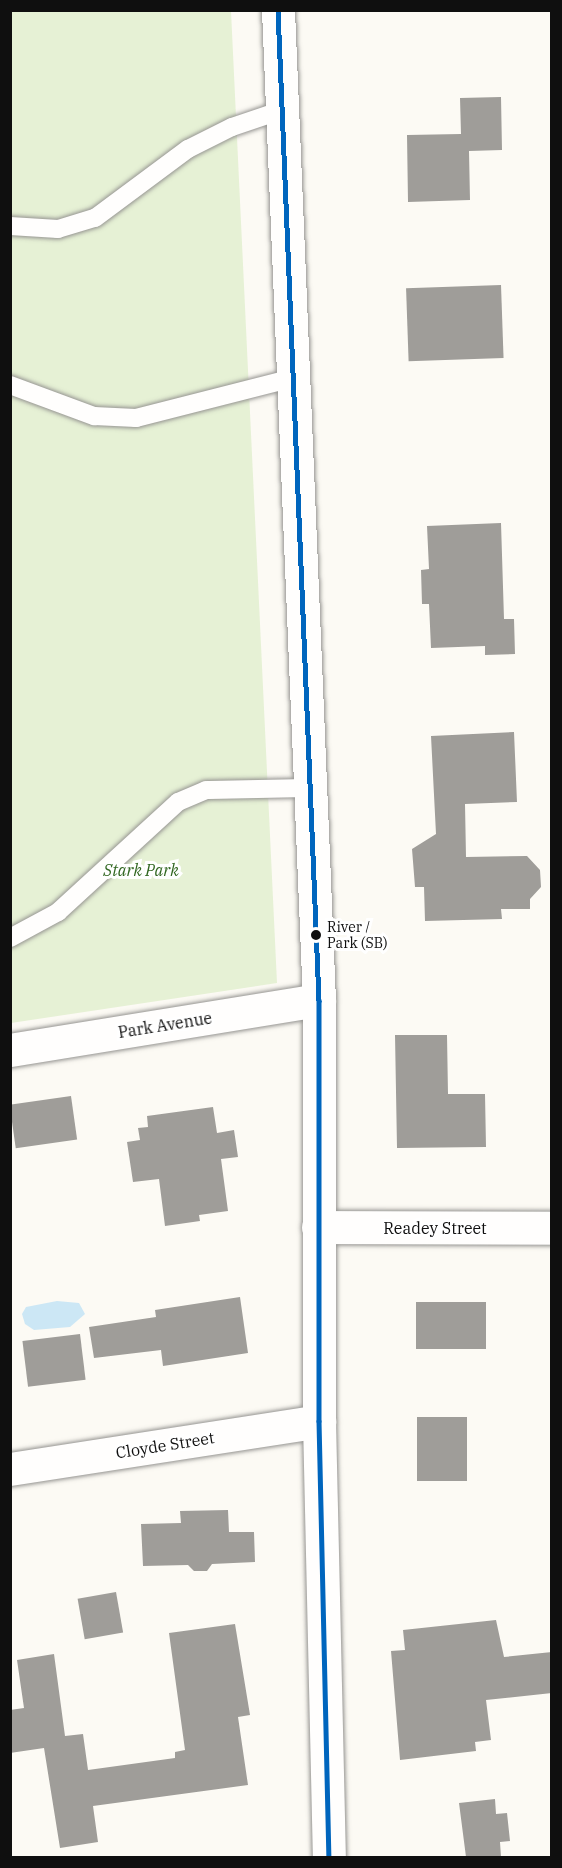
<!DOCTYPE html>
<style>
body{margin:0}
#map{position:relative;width:562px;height:1868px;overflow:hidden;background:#fcfaf4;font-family:"IBM Plex Serif",serif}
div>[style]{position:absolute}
.green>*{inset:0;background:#e6f1d5}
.water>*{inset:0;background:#cce7f5}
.building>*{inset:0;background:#9f9d99;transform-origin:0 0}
.roads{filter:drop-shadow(0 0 2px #969592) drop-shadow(0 0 2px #969592)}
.service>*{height:18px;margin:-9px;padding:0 9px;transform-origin:9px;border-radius:9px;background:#fffefd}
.minor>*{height:33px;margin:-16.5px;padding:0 16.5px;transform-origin:16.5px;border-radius:16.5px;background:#fffefd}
.tertiary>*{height:33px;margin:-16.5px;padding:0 16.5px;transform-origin:16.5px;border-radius:16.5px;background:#fffefd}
.bus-1>*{height:4.5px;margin:-2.25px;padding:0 2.25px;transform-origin:2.25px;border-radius:2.25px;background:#0065bd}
.dots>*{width:16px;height:16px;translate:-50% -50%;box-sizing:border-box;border:3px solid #fff;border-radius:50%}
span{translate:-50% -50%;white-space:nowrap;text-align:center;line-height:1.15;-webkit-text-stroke:6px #fff;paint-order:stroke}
.bus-label{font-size:14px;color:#0f0f0f}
.left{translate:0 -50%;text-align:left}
.park-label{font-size:16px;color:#306620;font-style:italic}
.street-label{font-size:16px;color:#0f0f0f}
.frame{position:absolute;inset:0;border:12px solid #0f0f0f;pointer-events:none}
</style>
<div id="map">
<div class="green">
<i style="clip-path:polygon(11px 11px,231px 11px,277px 983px,11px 1023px)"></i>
</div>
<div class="water">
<i style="clip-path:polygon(57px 1301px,79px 1303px,85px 1314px,70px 1327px,34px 1330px,25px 1324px,22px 1314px,26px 1307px)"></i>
</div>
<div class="building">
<i style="clip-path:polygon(501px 97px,502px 150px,469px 151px,470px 200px,408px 202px,407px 135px,461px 134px,460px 98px)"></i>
<i style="left:501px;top:285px;width:73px;height:95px;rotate:88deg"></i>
<i style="clip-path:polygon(501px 523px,504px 619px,514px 619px,515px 654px,485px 655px,485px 646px,431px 648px,429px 604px,422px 604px,421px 570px,429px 569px,427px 526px)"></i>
<i style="clip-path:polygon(514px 732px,517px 802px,465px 804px,466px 857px,527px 856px,540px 870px,541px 887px,530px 899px,530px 909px,501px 909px,502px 919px,425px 921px,424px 887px,415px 887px,412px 849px,436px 834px,431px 736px)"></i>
<i style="clip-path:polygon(395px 1035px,447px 1035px,448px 1094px,485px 1094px,486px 1147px,397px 1148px)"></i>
<i style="left:71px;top:1096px;width:44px;height:62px;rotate:82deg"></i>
<i style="clip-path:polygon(213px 1107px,217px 1133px,234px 1130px,238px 1157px,221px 1159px,228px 1211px,199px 1215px,200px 1221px,165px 1226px,159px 1179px,133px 1182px,127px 1142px,140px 1140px,138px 1128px,148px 1127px,147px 1116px)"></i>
<i style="clip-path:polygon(240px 1297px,248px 1353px,163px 1366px,161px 1350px,94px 1358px,89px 1327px,156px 1317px,155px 1310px)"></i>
<i style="left:416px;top:1302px;width:70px;height:47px"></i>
<i style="left:80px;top:1334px;width:46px;height:58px;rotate:83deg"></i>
<i style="left:417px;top:1417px;width:50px;height:64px"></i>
<i style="clip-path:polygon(228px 1510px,229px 1532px,254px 1532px,255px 1562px,212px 1564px,207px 1571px,194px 1571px,188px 1565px,143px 1566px,141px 1524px,181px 1523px,180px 1511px)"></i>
<i style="left:116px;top:1592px;width:41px;height:39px;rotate:80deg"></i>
<i style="clip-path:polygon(496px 1620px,504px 1657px,552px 1652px,552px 1693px,486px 1700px,491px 1740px,475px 1742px,476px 1751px,400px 1760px,391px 1651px,405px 1650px,403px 1630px)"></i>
<i style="clip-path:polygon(235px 1624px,250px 1715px,238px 1717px,248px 1785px,93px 1806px,98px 1842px,60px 1848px,44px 1748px,10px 1753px,10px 1710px,24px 1708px,17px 1660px,54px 1654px,65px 1736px,83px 1734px,88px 1770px,175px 1758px,175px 1752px,185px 1750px,169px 1633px)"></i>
<i style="clip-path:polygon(495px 1799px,496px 1814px,507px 1813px,510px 1841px,500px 1842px,501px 1857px,466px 1857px,459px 1803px)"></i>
</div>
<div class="roads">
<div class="service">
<i style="left:10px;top:226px;width:48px;rotate:3.6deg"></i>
<i style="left:58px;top:229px;width:39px;rotate:-17deg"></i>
<i style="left:95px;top:218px;width:116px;rotate:-36.6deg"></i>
<i style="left:188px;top:149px;width:49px;rotate:-26.6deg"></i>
<i style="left:232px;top:127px;width:53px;rotate:-18.8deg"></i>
<i style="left:10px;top:385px;width:90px;rotate:20.3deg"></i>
<i style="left:94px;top:416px;width:42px;rotate:2.7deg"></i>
<i style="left:136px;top:418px;width:162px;rotate:-14.3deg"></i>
<i style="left:10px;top:938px;width:55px;rotate:-28.4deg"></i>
<i style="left:58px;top:912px;width:163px;rotate:-42.5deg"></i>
<i style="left:178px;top:802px;width:30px;rotate:-23deg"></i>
<i style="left:206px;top:790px;width:104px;rotate:-1.1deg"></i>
</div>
<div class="minor">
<i style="left:10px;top:1050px;width:313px;rotate:-9.2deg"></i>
<i style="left:10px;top:1469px;width:313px;rotate:-8.8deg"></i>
</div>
<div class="tertiary">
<i style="left:278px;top:10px;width:991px;rotate:87.63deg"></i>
<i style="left:319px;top:1000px;width:421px;rotate:90deg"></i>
<i style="left:319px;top:1421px;width:437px;rotate:88.7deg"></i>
<i style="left:318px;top:1227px;width:234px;rotate:0.2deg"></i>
</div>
</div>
<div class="bus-1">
<i style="left:278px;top:10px;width:991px;rotate:87.63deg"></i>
<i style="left:319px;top:1000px;width:421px;rotate:90deg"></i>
<i style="left:319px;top:1421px;width:437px;rotate:88.7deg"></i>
</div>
<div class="dots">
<i style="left:316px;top:935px;background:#0f0f0f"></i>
</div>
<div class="bus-label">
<span class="left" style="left:327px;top:935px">River /<br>Park (SB)</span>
</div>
<div class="park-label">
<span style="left:141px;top:870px">Stark Park</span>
</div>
<div class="street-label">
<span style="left:165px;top:1025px;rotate:-9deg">Park Avenue</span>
<span style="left:435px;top:1228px">Readey Street</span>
<span style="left:165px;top:1445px;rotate:-9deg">Cloyde Street</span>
</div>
<div class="frame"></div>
</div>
